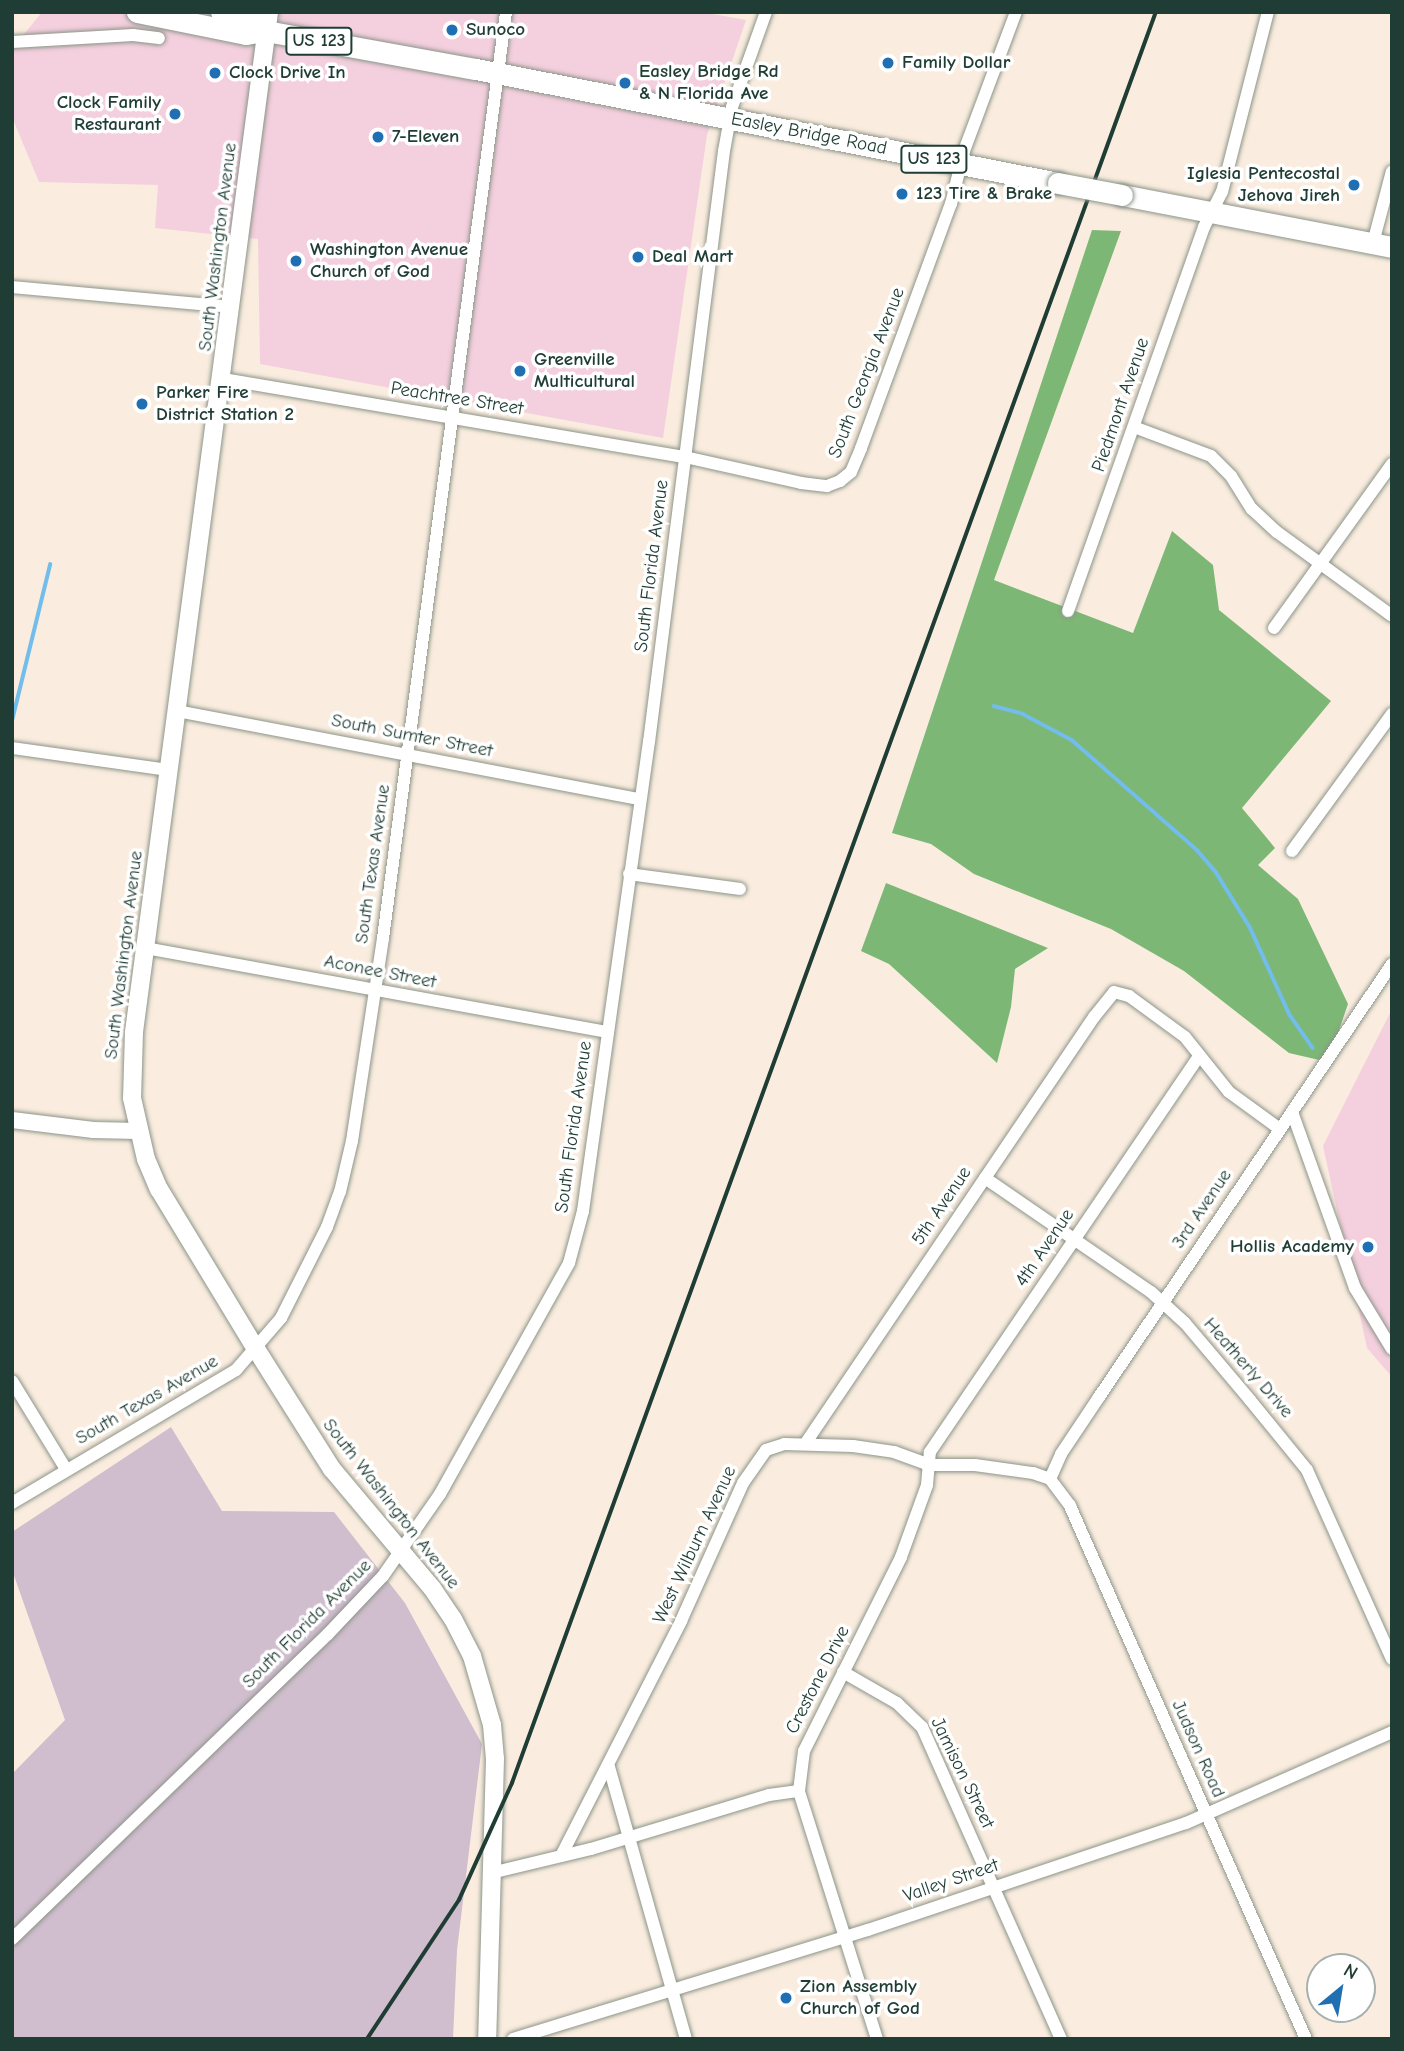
<!DOCTYPE html>
<style>
body{margin:0}
#map{position:relative;width:1404px;height:2051px;overflow:hidden;background:#faeddf;font-family:"Comic Neue",sans-serif}
div>[style]{position:absolute}
.built>*{inset:0;background:#f4cfde}
.industrial>*{inset:0;background:#d0bdce}
.forest>*{inset:0;background:#7db775}
.stream>*{height:3.5px;margin:-1.75px;padding:0 1.75px;transform-origin:1.75px;border-radius:1.75px;background:#72bdeb}
.roads{filter:drop-shadow(0 0 2px #8c958a) drop-shadow(0 0 2px #8c958a)}
.minor>*{height:12px;margin:-6px;padding:0 6px;transform-origin:6px;border-radius:6px;background:#fff}
.tertiary>*{height:16px;margin:-8px;padding:0 8px;transform-origin:8px;border-radius:8px;background:#fff}
.secondary>*{height:18px;margin:-9px;padding:0 9px;transform-origin:9px;border-radius:9px;background:#fff}
.trunk>*{height:21px;margin:-10.5px;padding:0 10.5px;transform-origin:10.5px;border-radius:10.5px;background:#fff}
.rail>*{height:3.5px;margin:-1.75px;padding:0 1.75px;transform-origin:1.75px;border-radius:1.75px;background:#1f3d34}
.bridges{filter:drop-shadow(0 0 2px #8c958a) drop-shadow(0 0 2px #8c958a)}
.trunk-bridge>*{height:21px;margin:-10.5px;padding:0 10.5px;transform-origin:10.5px;border-radius:10.5px;background:#fff}
.dots>*{width:19px;height:19px;translate:-50% -50%;box-sizing:border-box;border:4px solid #fff;border-radius:50%}
span{translate:-50% -50%;white-space:nowrap;text-align:center;line-height:1.15;-webkit-text-stroke:7px #fff;paint-order:stroke}
.shield-label span{padding:2px 5px;background:#fff;border:2px solid;border-radius:5px;-webkit-text-stroke-width:0}
.shield-label{font-size:18px;color:#1f3d34;font-weight:700}
.poi-label{font-size:19px;color:#1f3d34;font-weight:700}
.left{translate:0 -50%;text-align:left}
.right{translate:-100% -50%;text-align:right}
.street-label{font-size:19px;color:#1f3d34}
.frame{position:absolute;inset:0;border:14px solid #1f3d34;pointer-events:none}
.north{position:absolute;left:1306px;top:1953px;width:70px;height:70px;box-sizing:border-box;background:#fff;border:2px solid #a5b1ae;border-radius:50%;rotate:30deg;font-size:19px;font-weight:700;line-height:28px;text-align:center;color:#1f3d34}
.north::after{content:'';display:block;margin:auto;width:24px;height:32px;background:#1f6fb2;clip-path:polygon(50% 0,100% 100%,50% 72%,0 100%)}
</style>
<div id="map">
<div class="built">
<i style="clip-path:polygon(42px 12px,702px 12px,746px 20px,707px 135px,663px 438px,260px 364px,258px 239px,155px 228px,158px 185px,39px 182px,12px 117px,12px 49px)"></i>
<i style="clip-path:polygon(1392px 1009px,1392px 1377px,1367px 1348px,1323px 1146px)"></i>
</div>
<div class="industrial">
<i style="clip-path:polygon(171px 1427px,222px 1511px,334px 1512px,405px 1603px,482px 1744px,457px 1950px,453px 2039px,12px 2039px,12px 1774px,65px 1720px,12px 1570px,12px 1532px)"></i>
</div>
<div class="forest">
<i style="clip-path:polygon(1092px 230px,1121px 231px,994px 580px,1133px 633px,1172px 531px,1213px 565px,1219px 610px,1331px 701px,1242px 808px,1275px 848px,1258px 865px,1298px 899px,1348px 1004px,1328px 1062px,1289px 1053px,1184px 971px,1111px 929px,974px 874px,931px 844px,892px 833px)"></i>
<i style="clip-path:polygon(886px 883px,1048px 948px,1015px 969px,1011px 1007px,997px 1063px,889px 964px,861px 951px)"></i>
</div>
<div class="stream">
<i style="left:994px;top:706px;width:30px;rotate:15deg"></i>
<i style="left:1023px;top:714px;width:55px;rotate:28deg"></i>
<i style="left:1072px;top:740px;width:167px;rotate:41.3deg"></i>
<i style="left:1197px;top:850px;width:29px;rotate:49deg"></i>
<i style="left:1216px;top:872px;width:65px;rotate:58.3deg"></i>
<i style="left:1250px;top:927px;width:97px;rotate:65.6deg"></i>
<i style="left:1290px;top:1015px;width:40px;rotate:55.1deg"></i>
<i style="left:12px;top:721px;width:161px;rotate:-76.3deg"></i>
</div>
<div class="roads">
<div class="minor">
<i style="left:12px;top:42px;width:121px;rotate:-3.3deg"></i>
<i style="left:133px;top:35px;width:26px;rotate:7deg"></i>
<i style="left:1373px;top:243px;width:74px;rotate:-75.2deg"></i>
<i style="left:12px;top:287px;width:221px;rotate:5.2deg"></i>
<i style="left:223px;top:379px;width:469px;rotate:9.6deg"></i>
<i style="left:685px;top:457px;width:119px;rotate:12.6deg"></i>
<i style="left:801px;top:483px;width:26px;rotate:7deg"></i>
<i style="left:827px;top:486px;width:14px;rotate:-21deg"></i>
<i style="left:840px;top:481px;width:14px;rotate:-39deg"></i>
<i style="left:851px;top:472px;width:26px;rotate:-67deg"></i>
<i style="left:861px;top:448px;width:260px;rotate:-69.8deg"></i>
<i style="left:951px;top:204px;width:55px;rotate:-76.2deg"></i>
<i style="left:964px;top:151px;width:148px;rotate:-69.5deg"></i>
<i style="left:1134px;top:427px;width:82px;rotate:20.6deg"></i>
<i style="left:1211px;top:456px;width:28px;rotate:45deg"></i>
<i style="left:1231px;top:476px;width:39px;rotate:58deg"></i>
<i style="left:1252px;top:509px;width:34px;rotate:43deg"></i>
<i style="left:1277px;top:532px;width:142px;rotate:36.1deg"></i>
<i style="left:1068px;top:611px;width:407px;rotate:-70.5deg"></i>
<i style="left:1204px;top:227px;width:39px;rotate:-63deg"></i>
<i style="left:1222px;top:192px;width:186px;rotate:-75.7deg"></i>
<i style="left:1274px;top:628px;width:202px;rotate:-54.3deg"></i>
<i style="left:177px;top:711px;width:471px;rotate:10.8deg"></i>
<i style="left:12px;top:748px;width:159px;rotate:8deg"></i>
<i style="left:1292px;top:851px;width:170px;rotate:-53.9deg"></i>
<i style="left:629px;top:874px;width:112px;rotate:7.7deg"></i>
<i style="left:145px;top:948px;width:470px;rotate:10.3deg"></i>
<i style="left:1292px;top:1112px;width:187px;rotate:70.3deg"></i>
<i style="left:1355px;top:1288px;width:71px;rotate:58.8deg"></i>
<i style="left:985px;top:1178px;width:201px;rotate:34.5deg"></i>
<i style="left:1151px;top:1292px;width:46px;rotate:42.4deg"></i>
<i style="left:1185px;top:1323px;width:101px;rotate:49.8deg"></i>
<i style="left:1250px;top:1400px;width:90px;rotate:50.8deg"></i>
<i style="left:1307px;top:1470px;width:207px;rotate:65.8deg"></i>
<i style="left:12px;top:1381px;width:103px;rotate:58.5deg"></i>
<i style="left:805px;top:1444px;width:516px;rotate:-55.91deg"></i>
<i style="left:1094px;top:1017px;width:32px;rotate:-51deg"></i>
<i style="left:1114px;top:992px;width:16px;rotate:15deg"></i>
<i style="left:1129px;top:996px;width:69px;rotate:36.2deg"></i>
<i style="left:1185px;top:1037px;width:70px;rotate:51.3deg"></i>
<i style="left:1229px;top:1092px;width:63px;rotate:36deg"></i>
<i style="left:1050px;top:1479px;width:27px;rotate:-66deg"></i>
<i style="left:1061px;top:1454px;width:69px;rotate:-56.3deg"></i>
<i style="left:1099px;top:1397px;width:523px;rotate:-55.91deg"></i>
<i style="left:1050px;top:1479px;width:34px;rotate:53deg"></i>
<i style="left:1070px;top:1506px;width:583px;rotate:66.12deg"></i>
<i style="left:12px;top:1503px;width:261px;rotate:-30.7deg"></i>
<i style="left:236px;top:1370px;width:69px;rotate:-49.1deg"></i>
<i style="left:281px;top:1318px;width:102px;rotate:-63.2deg"></i>
<i style="left:327px;top:1227px;width:37px;rotate:-70deg"></i>
<i style="left:340px;top:1192px;width:52px;rotate:-76.8deg"></i>
<i style="left:352px;top:1141px;width:205px;rotate:-81.3deg"></i>
<i style="left:383px;top:938px;width:934px;rotate:-82.43deg"></i>
<i style="left:843px;top:1672px;width:62px;rotate:29.9deg"></i>
<i style="left:897px;top:1703px;width:35px;rotate:44deg"></i>
<i style="left:922px;top:1727px;width:342px;rotate:66deg"></i>
<i style="left:609px;top:1767px;width:283px;rotate:74.2deg"></i>
<i style="left:561px;top:1856px;width:264px;rotate:-62.9deg"></i>
<i style="left:681px;top:1621px;width:151px;rotate:-65.8deg"></i>
<i style="left:743px;top:1483px;width:40px;rotate:-55.1deg"></i>
<i style="left:766px;top:1450px;width:19px;rotate:-18deg"></i>
<i style="left:784px;top:1444px;width:69px;rotate:1.7deg"></i>
<i style="left:853px;top:1446px;width:41px;rotate:8.3deg"></i>
<i style="left:894px;top:1452px;width:38px;rotate:20deg"></i>
<i style="left:930px;top:1465px;width:45px"></i>
<i style="left:975px;top:1465px;width:59px;rotate:7.9deg"></i>
<i style="left:1033px;top:1473px;width:18px;rotate:19deg"></i>
<i style="left:491px;top:1873px;width:103px;rotate:-13.5deg"></i>
<i style="left:591px;top:1849px;width:186px;rotate:-16.9deg"></i>
<i style="left:769px;top:1795px;width:30px;rotate:-8deg"></i>
<i style="left:12px;top:1939px;width:438px;rotate:-44deg"></i>
<i style="left:327px;top:1635px;width:81px;rotate:-46.5deg"></i>
<i style="left:383px;top:1576px;width:100px;rotate:-55.2deg"></i>
<i style="left:440px;top:1494px;width:265px;rotate:-60.8deg"></i>
<i style="left:569px;top:1263px;width:54px;rotate:-74.9deg"></i>
<i style="left:583px;top:1211px;width:474px;rotate:-82deg"></i>
<i style="left:649px;top:742px;width:596px;rotate:-82.77deg"></i>
<i style="left:724px;top:151px;width:45px;rotate:-79.7deg"></i>
<i style="left:732px;top:107px;width:101px;rotate:-70.3deg"></i>
<i style="left:513px;top:2039px;width:371px;rotate:-17.1deg"></i>
<i style="left:868px;top:1930px;width:336px;rotate:-18.6deg"></i>
<i style="left:1186px;top:1823px;width:225px;rotate:-23.8deg"></i>
<i style="left:877px;top:2039px;width:260px;rotate:-107.5deg"></i>
<i style="left:799px;top:1791px;width:40px;rotate:-82.9deg"></i>
<i style="left:804px;top:1751px;width:217px;rotate:-63.4deg"></i>
<i style="left:901px;top:1557px;width:77px;rotate:-70.1deg"></i>
<i style="left:927px;top:1485px;width:33px;rotate:-85deg"></i>
<i style="left:930px;top:1452px;width:479px;rotate:-55.8deg"></i>
</div>
<div class="tertiary">
<i style="left:12px;top:1120px;width:82px;rotate:7deg"></i>
<i style="left:93px;top:1130px;width:45px;rotate:1.3deg"></i>
</div>
<div class="secondary">
<i style="left:269px;top:12px;width:1029px;rotate:97.54deg"></i>
<i style="left:134px;top:1032px;width:66px;rotate:91.7deg"></i>
<i style="left:132px;top:1098px;width:63px;rotate:77.1deg"></i>
<i style="left:146px;top:1159px;width:33px;rotate:67deg"></i>
<i style="left:159px;top:1189px;width:187px;rotate:58.8deg"></i>
<i style="left:256px;top:1349px;width:142px;rotate:57.7deg"></i>
<i style="left:332px;top:1469px;width:155px;rotate:50deg"></i>
<i style="left:432px;top:1588px;width:37px;rotate:56deg"></i>
<i style="left:453px;top:1619px;width:42px;rotate:62.8deg"></i>
<i style="left:472px;top:1656px;width:72px;rotate:73.8deg"></i>
<i style="left:492px;top:1725px;width:34px;rotate:85deg"></i>
<i style="left:495px;top:1759px;width:280px;rotate:91.6deg"></i>
</div>
<div class="trunk">
<i style="left:137px;top:12px;width:111px;rotate:11.4deg"></i>
<i style="left:246px;top:34px;width:20px;rotate:-9deg"></i>
<i style="left:266px;top:31px;width:213px;rotate:10.3deg"></i>
<i style="left:476px;top:69px;width:593px;rotate:11.08deg"></i>
<i style="left:221px;top:12px;width:29px;rotate:12deg"></i>
<i style="left:249px;top:18px;width:21px;rotate:37deg"></i>
<i style="left:1122px;top:195px;width:275px;rotate:10.9deg"></i>
</div>
</div>
<div class="rail">
<i style="left:367px;top:2039px;width:167px;rotate:-56.5deg"></i>
<i style="left:459px;top:1900px;width:128px;rotate:-65.6deg"></i>
<i style="left:512px;top:1783px;width:1884px;rotate:-70.02deg"></i>
</div>
<div class="bridges">
<div class="trunk-bridge">
<i style="left:1058px;top:183px;width:65px;rotate:10.6deg"></i>
</div>
</div>
<div class="dots">
<i style="left:452px;top:30px;background:#1f6fb2"></i>
<i style="left:888px;top:63px;background:#1f6fb2"></i>
<i style="left:215px;top:73px;background:#1f6fb2"></i>
<i style="left:625px;top:83px;background:#1f6fb2"></i>
<i style="left:175px;top:114px;background:#1f6fb2"></i>
<i style="left:378px;top:137px;background:#1f6fb2"></i>
<i style="left:1354px;top:185px;background:#1f6fb2"></i>
<i style="left:902px;top:194px;background:#1f6fb2"></i>
<i style="left:638px;top:257px;background:#1f6fb2"></i>
<i style="left:296px;top:261px;background:#1f6fb2"></i>
<i style="left:520px;top:371px;background:#1f6fb2"></i>
<i style="left:142px;top:404px;background:#1f6fb2"></i>
<i style="left:1368px;top:1247px;background:#1f6fb2"></i>
<i style="left:786px;top:1998px;background:#1f6fb2"></i>
</div>
<div class="shield-label">
<span style="left:319px;top:41px">US 123</span>
<span style="left:934px;top:159px">US 123</span>
</div>
<div class="poi-label">
<span class="left" style="left:466px;top:30px">Sunoco</span>
<span class="left" style="left:902px;top:63px">Family Dollar</span>
<span class="left" style="left:639px;top:83px">Easley Bridge Rd<br>&amp; N Florida Ave</span>
<span class="left" style="left:229px;top:73px">Clock Drive In</span>
<span class="right" style="left:161px;top:114px">Clock Family<br>Restaurant</span>
<span class="left" style="left:392px;top:137px">7-Eleven</span>
<span class="right" style="left:1340px;top:185px">Iglesia Pentecostal<br>Jehova Jireh</span>
<span class="left" style="left:916px;top:194px">123 Tire &amp; Brake</span>
<span class="left" style="left:310px;top:261px">Washington Avenue<br>Church of God</span>
<span class="left" style="left:652px;top:257px">Deal Mart</span>
<span class="left" style="left:534px;top:371px">Greenville<br>Multicultural</span>
<span class="left" style="left:156px;top:404px">Parker Fire<br>District Station 2</span>
<span class="right" style="left:1354px;top:1247px">Hollis Academy</span>
<span class="left" style="left:800px;top:1998px">Zion Assembly<br>Church of God</span>
</div>
<div class="street-label">
<span style="left:809px;top:134px;rotate:11deg">Easley Bridge Road</span>
<span style="left:218px;top:247px;rotate:-83deg">South Washington Avenue</span>
<span style="left:867px;top:373px;rotate:-69deg">South Georgia Avenue</span>
<span style="left:457px;top:399px;rotate:9deg">Peachtree Street</span>
<span style="left:1121px;top:405px;rotate:-71deg">Piedmont Avenue</span>
<span style="left:652px;top:566px;rotate:-83deg">South Florida Avenue</span>
<span style="left:412px;top:736px;rotate:11deg">South Sumter Street</span>
<span style="left:373px;top:864px;rotate:-82deg">South Texas Avenue</span>
<span style="left:124px;top:955px;rotate:-83deg">South Washington Avenue</span>
<span style="left:380px;top:972px;rotate:11deg">Aconee Street</span>
<span style="left:574px;top:1127px;rotate:-82deg">South Florida Avenue</span>
<span style="left:942px;top:1206px;rotate:-56deg">5th Avenue</span>
<span style="left:1202px;top:1209px;rotate:-56deg">3rd Avenue</span>
<span style="left:1045px;top:1248px;rotate:-56deg">4th Avenue</span>
<span style="left:1248px;top:1368px;rotate:49deg">Heatherly Drive</span>
<span style="left:147px;top:1400px;rotate:-30deg">South Texas Avenue</span>
<span style="left:391px;top:1504px;rotate:52deg">South Washington Avenue</span>
<span style="left:695px;top:1545px;rotate:-65deg">West Wilburn Avenue</span>
<span style="left:307px;top:1624px;rotate:-45deg">South Florida Avenue</span>
<span style="left:818px;top:1680px;rotate:-63deg">Crestone Drive</span>
<span style="left:1198px;top:1749px;rotate:66deg">Judson Road</span>
<span style="left:962px;top:1773px;rotate:64deg">Jamison Street</span>
<span style="left:951px;top:1881px;rotate:-19deg">Valley Street</span>
</div>
<div class="frame"></div>
<div class="north">N</div>
</div>
